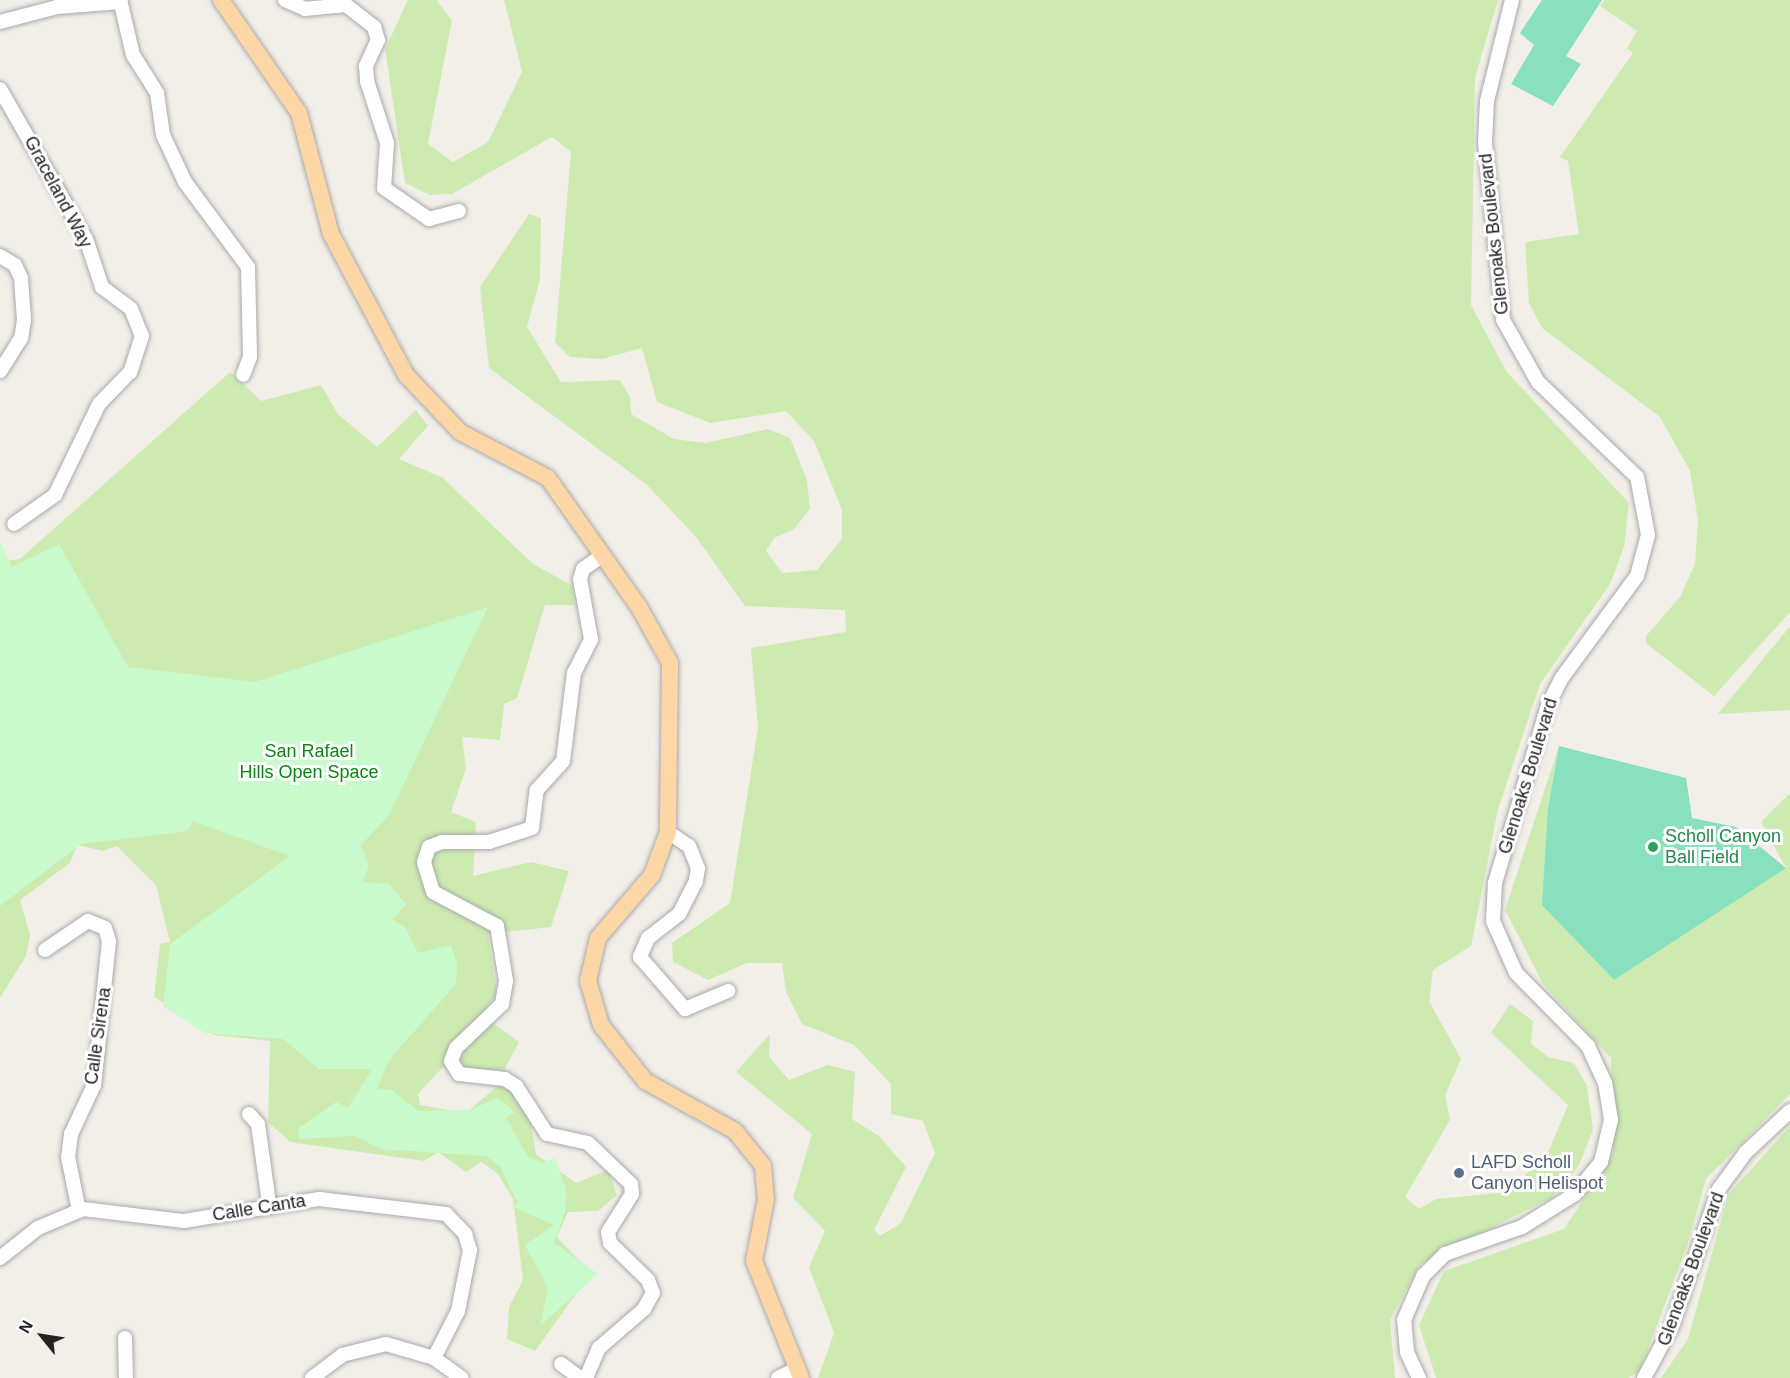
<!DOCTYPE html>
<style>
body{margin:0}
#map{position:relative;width:1790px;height:1378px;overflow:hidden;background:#f2efe9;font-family:Arial,sans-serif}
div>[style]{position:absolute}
.grass>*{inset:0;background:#cdebb0}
.park>*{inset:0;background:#c8facc}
.pitch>*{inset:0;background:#88e0be}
.roads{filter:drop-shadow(0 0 2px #a9a9a9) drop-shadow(0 0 2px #a9a9a9)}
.minor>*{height:14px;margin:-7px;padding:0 7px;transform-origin:7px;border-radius:7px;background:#fff}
.major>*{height:16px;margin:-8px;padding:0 8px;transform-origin:8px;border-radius:8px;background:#fcd6a4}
.dots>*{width:16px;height:16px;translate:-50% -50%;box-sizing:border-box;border:3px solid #fff;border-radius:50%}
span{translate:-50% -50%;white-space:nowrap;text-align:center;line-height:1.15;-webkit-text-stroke:6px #fff;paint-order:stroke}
.street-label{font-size:18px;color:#222}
.park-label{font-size:18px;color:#0c8416}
.leisure-label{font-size:18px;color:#27864d}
.left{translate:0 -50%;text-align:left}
.service-label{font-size:18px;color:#4e5e75}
.north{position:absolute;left:12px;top:1306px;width:60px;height:60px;-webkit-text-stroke:4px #fff;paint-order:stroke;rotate:300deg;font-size:16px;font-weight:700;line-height:24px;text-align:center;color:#222}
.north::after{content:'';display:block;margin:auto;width:21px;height:27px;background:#222;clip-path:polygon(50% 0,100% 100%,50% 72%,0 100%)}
</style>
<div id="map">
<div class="grass">
<i style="clip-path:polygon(408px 0,436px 0,452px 20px,428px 144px,453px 162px,488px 142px,522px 72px,504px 0,1498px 0,1475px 78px,1471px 305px,1506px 371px,1629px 503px,1624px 547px,1610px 584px,1540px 684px,1498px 809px,1471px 946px,1433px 970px,1429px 1001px,1461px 1059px,1445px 1095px,1450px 1120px,1405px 1197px,1419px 1209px,1436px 1199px,1509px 1192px,1549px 1150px,1568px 1105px,1491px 1033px,1510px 1004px,1533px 1021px,1531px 1044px,1548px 1057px,1574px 1063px,1587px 1086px,1593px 1130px,1578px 1167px,1551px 1198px,1420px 1264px,1390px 1320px,1395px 1378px,818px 1378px,834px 1333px,809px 1267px,825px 1231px,793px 1198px,812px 1134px,736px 1072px,770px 1034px,769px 1057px,789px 1080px,828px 1065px,855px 1072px,852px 1119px,879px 1136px,906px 1167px,874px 1230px,880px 1236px,901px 1223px,935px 1153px,923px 1121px,891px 1114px,891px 1084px,854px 1045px,802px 1024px,786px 992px,782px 963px,747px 963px,708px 980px,673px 962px,672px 943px,730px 903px,758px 728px,751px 648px,846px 632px,845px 610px,745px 606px,696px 537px,647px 485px,489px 368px,480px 287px,529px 214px,541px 218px,540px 279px,527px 327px,561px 382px,620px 380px,630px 397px,631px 414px,674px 439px,705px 443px,768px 429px,790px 438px,807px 480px,810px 509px,794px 529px,774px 538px,766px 551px,782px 573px,817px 570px,842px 539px,842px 510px,814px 441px,786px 411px,710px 423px,657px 402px,642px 348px,602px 359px,570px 357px,555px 342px,571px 152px,552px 137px,452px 194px,430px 195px,405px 183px,385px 49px)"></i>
<i style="clip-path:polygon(1604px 0,1790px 0,1790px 612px,1714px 696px,1646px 643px,1646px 636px,1680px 597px,1695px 564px,1698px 520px,1690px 471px,1660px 417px,1542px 328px,1529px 303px,1525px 242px,1579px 234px,1568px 161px,1560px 157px,1633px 53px,1627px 48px,1637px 31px,1600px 6px)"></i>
<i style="clip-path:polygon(230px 372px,261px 401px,321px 385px,338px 414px,377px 447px,416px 410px,428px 426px,399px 459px,443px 478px,533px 564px,573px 586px,574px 605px,545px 605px,517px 698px,504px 704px,500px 740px,462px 737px,466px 768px,451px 812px,476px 822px,473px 876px,531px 862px,569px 871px,551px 927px,488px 934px,497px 993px,481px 1015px,519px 1042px,503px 1072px,443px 1067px,418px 1094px,420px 1105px,466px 1113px,500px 1084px,528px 1106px,536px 1154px,576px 1183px,608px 1170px,617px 1195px,598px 1211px,568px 1212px,557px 1237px,591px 1273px,535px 1351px,507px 1339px,509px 1307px,523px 1280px,513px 1199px,497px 1173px,481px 1162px,466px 1172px,438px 1152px,424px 1161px,290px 1142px,268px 1122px,270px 1041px,214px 1035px,154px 997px,160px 944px,170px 942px,156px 885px,117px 846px,103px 851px,77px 845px,70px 863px,20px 900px,30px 935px,26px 956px,0 998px,0 562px,20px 559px)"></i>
<i style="clip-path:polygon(1790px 626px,1790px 710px,1718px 714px)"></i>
<i style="clip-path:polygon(1559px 746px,1548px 808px,1786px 868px,1761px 822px,1790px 793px,1790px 1094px,1706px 1179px,1687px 1246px,1640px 1370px,1628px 1378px,1436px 1378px,1419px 1325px,1444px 1271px,1564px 1229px,1613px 1154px,1611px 1058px,1543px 984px,1505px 910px)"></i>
<i style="clip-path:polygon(1790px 1126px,1790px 1378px,1661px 1378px,1688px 1339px,1728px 1195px)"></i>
</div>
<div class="park">
<i style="clip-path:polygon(0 541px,12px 567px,59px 544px,128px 667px,255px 682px,488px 607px,389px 815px,361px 845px,369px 866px,362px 882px,389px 884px,406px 904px,393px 920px,405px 927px,418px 953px,451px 945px,457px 964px,456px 984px,389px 1060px,377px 1089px,392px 1090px,418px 1111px,470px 1110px,497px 1098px,515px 1112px,506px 1118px,528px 1157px,543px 1163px,555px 1158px,566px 1189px,565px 1212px,554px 1243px,598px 1274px,540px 1326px,548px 1288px,525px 1245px,554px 1225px,511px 1206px,518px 1204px,501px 1168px,486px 1156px,381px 1149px,355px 1136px,299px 1139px,299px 1128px,336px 1102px,348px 1108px,372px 1069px,319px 1069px,283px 1039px,205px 1033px,163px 1006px,170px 944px,290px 856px,192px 821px,188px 831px,81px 844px,0 906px)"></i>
</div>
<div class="pitch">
<i style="clip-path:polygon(1542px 0,1602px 0,1566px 56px,1581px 64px,1553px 106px,1511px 84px,1534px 45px,1520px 33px)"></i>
<i style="clip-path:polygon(1559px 746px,1686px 778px,1692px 818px,1736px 827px,1786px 868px,1614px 980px,1542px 905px,1548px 808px)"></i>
</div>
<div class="roads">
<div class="minor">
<i style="left:120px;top:0;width:57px;rotate:76.7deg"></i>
<i style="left:133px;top:55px;width:45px;rotate:57.7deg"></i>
<i style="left:157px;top:93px;width:42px;rotate:81.9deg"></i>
<i style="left:163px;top:135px;width:52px;rotate:64.9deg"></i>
<i style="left:185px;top:182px;width:106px;rotate:53.5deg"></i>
<i style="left:248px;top:267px;width:90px;rotate:88.7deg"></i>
<i style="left:250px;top:357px;width:19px;rotate:111deg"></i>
<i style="left:285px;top:0;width:22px;rotate:24deg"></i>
<i style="left:305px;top:9px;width:41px;rotate:-5.6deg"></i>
<i style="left:346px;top:5px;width:36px;rotate:38deg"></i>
<i style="left:374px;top:27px;width:14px;rotate:73deg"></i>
<i style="left:378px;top:40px;width:29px;rotate:115deg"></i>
<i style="left:366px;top:66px;width:15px;rotate:86deg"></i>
<i style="left:367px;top:81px;width:65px;rotate:72.1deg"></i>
<i style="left:387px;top:143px;width:45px;rotate:93.8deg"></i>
<i style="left:384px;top:188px;width:55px;rotate:34.6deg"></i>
<i style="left:429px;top:219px;width:31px;rotate:-15deg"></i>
<i style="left:0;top:22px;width:59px;rotate:-14.7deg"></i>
<i style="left:57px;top:7px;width:64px;rotate:-4.5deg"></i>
<i style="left:0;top:89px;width:173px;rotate:60.2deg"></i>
<i style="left:86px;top:239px;width:51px;rotate:71.6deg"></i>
<i style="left:102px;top:287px;width:36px;rotate:37deg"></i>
<i style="left:131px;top:309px;width:29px;rotate:68deg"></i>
<i style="left:142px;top:336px;width:38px;rotate:108deg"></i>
<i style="left:130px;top:372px;width:45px;rotate:134.1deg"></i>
<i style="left:99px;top:404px;width:101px;rotate:115.8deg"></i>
<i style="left:55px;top:495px;width:50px;rotate:144.7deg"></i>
<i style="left:0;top:256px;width:17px;rotate:31deg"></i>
<i style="left:15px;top:265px;width:14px;rotate:65deg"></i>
<i style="left:21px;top:278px;width:42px;rotate:85.9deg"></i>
<i style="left:24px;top:320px;width:18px;rotate:99deg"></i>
<i style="left:21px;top:338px;width:39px;rotate:122deg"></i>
<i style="left:668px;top:832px;width:25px;rotate:34deg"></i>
<i style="left:689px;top:846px;width:24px;rotate:68deg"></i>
<i style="left:698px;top:868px;width:13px;rotate:99deg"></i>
<i style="left:696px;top:881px;width:37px;rotate:117deg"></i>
<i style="left:679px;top:914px;width:39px;rotate:142deg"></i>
<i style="left:648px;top:938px;width:21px;rotate:113deg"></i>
<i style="left:640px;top:957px;width:69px;rotate:49.1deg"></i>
<i style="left:685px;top:1009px;width:47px;rotate:-22.7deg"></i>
<i style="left:45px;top:950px;width:52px;rotate:-34deg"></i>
<i style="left:88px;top:921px;width:18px;rotate:22deg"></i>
<i style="left:105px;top:928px;width:14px;rotate:73deg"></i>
<i style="left:109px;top:941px;width:145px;rotate:95.9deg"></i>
<i style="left:94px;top:1085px;width:54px;rotate:115.1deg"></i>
<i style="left:71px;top:1134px;width:23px;rotate:97deg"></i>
<i style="left:68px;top:1157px;width:55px;rotate:78.5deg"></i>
<i style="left:249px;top:1114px;width:13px;rotate:48deg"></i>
<i style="left:258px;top:1124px;width:80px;rotate:82.1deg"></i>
<i style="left:0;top:1258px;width:48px;rotate:-38.3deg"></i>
<i style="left:38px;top:1228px;width:49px;rotate:-22.9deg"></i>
<i style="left:83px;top:1209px;width:102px;rotate:6.8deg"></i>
<i style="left:184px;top:1221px;width:137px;rotate:-9.3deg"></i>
<i style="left:319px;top:1199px;width:128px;rotate:6.7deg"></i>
<i style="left:446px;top:1214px;width:28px;rotate:46deg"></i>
<i style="left:465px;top:1234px;width:17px;rotate:73deg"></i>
<i style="left:470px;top:1250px;width:62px;rotate:101.1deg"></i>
<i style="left:458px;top:1311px;width:53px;rotate:117.1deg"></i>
<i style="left:125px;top:1338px;width:40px;rotate:88.6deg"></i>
<i style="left:561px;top:1364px;width:24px;rotate:36deg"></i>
<i style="left:312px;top:1378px;width:38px;rotate:-37deg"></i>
<i style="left:342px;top:1355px;width:45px;rotate:-14deg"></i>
<i style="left:386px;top:1344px;width:50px;rotate:16.3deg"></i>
<i style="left:434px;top:1358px;width:34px;rotate:36deg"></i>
<i style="left:586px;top:1378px;width:33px;rotate:-67deg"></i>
<i style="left:599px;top:1348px;width:60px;rotate:-40.9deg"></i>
<i style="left:644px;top:1309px;width:18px;rotate:-61deg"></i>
<i style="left:653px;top:1293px;width:14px;rotate:-111deg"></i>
<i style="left:648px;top:1280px;width:53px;rotate:-135.8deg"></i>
<i style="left:610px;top:1243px;width:11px;rotate:-100deg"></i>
<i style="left:608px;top:1232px;width:45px;rotate:-57.7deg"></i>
<i style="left:632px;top:1194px;width:10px;rotate:-96deg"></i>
<i style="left:631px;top:1184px;width:59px;rotate:-136.4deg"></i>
<i style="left:588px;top:1143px;width:42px;rotate:-167.6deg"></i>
<i style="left:547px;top:1134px;width:57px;rotate:-122.9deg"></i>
<i style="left:516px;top:1086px;width:13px;rotate:-148deg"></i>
<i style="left:505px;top:1079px;width:46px;rotate:-173.8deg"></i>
<i style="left:459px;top:1074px;width:15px;rotate:-122deg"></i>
<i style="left:451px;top:1061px;width:14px;rotate:-69deg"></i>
<i style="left:456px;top:1048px;width:64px;rotate:-43.7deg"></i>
<i style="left:502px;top:1004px;width:23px;rotate:-80deg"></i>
<i style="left:506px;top:981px;width:56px;rotate:-99.3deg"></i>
<i style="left:497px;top:926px;width:72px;rotate:-152deg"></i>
<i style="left:433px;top:892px;width:31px;rotate:-107deg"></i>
<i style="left:424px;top:862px;width:16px;rotate:-72deg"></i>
<i style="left:429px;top:847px;width:14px;rotate:-21deg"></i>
<i style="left:442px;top:842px;width:47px"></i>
<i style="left:489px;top:842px;width:45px;rotate:-18deg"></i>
<i style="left:532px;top:828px;width:38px;rotate:-83deg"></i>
<i style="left:537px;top:790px;width:39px;rotate:-48deg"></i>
<i style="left:563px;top:761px;width:89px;rotate:-82.9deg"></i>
<i style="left:574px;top:673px;width:38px;rotate:-63deg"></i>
<i style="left:591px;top:639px;width:61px;rotate:-100.4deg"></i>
<i style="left:580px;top:579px;width:10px;rotate:-73deg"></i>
<i style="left:583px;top:569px;width:24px;rotate:-35deg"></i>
<i style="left:778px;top:1378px;width:22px;rotate:-27deg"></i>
<i style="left:1419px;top:1378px;width:29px;rotate:-115deg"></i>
<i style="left:1407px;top:1352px;width:32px;rotate:-95deg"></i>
<i style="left:1404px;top:1320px;width:48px;rotate:-66.6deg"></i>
<i style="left:1423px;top:1276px;width:31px;rotate:-45deg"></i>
<i style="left:1445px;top:1254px;width:82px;rotate:-19.3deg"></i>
<i style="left:1522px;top:1227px;width:62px;rotate:-31.9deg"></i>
<i style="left:1575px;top:1194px;width:41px;rotate:-50.9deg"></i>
<i style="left:1601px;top:1162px;width:43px;rotate:-76.6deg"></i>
<i style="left:1611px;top:1120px;width:37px;rotate:-99deg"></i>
<i style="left:1605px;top:1083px;width:41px;rotate:-114.7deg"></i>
<i style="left:1588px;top:1046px;width:103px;rotate:-134.6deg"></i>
<i style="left:1516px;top:973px;width:57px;rotate:-113.9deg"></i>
<i style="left:1493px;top:921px;width:38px;rotate:-87deg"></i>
<i style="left:1495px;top:883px;width:186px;rotate:-73.4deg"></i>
<i style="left:1548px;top:705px;width:29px;rotate:-63deg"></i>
<i style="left:1561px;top:679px;width:128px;rotate:-53.6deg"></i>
<i style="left:1637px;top:576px;width:42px;rotate:-75deg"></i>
<i style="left:1648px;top:535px;width:59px;rotate:-100.7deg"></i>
<i style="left:1637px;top:477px;width:137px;rotate:-136.2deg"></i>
<i style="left:1538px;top:382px;width:71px;rotate:-119.4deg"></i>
<i style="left:1503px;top:320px;width:178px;rotate:-95.8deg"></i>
<i style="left:1485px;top:143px;width:42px;rotate:-87.3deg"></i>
<i style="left:1487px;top:101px;width:104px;rotate:-76.1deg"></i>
<i style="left:1644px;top:1378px;width:59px;rotate:-61.7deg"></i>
<i style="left:1672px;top:1326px;width:145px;rotate:-71.1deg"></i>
<i style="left:1719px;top:1189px;width:46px;rotate:-53.9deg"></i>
<i style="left:1746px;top:1152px;width:60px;rotate:-43deg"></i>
</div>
<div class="major">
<i style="left:221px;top:0;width:137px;rotate:55.4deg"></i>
<i style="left:299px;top:113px;width:125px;rotate:75.2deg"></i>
<i style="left:331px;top:234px;width:160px;rotate:62deg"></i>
<i style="left:406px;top:375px;width:79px;rotate:46.5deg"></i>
<i style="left:460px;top:432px;width:99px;rotate:27.6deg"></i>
<i style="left:548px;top:478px;width:158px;rotate:54.8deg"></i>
<i style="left:639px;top:607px;width:64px;rotate:61deg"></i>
<i style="left:670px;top:663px;width:169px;rotate:90.7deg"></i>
<i style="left:668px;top:832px;width:46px;rotate:110.4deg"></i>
<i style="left:652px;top:875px;width:83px;rotate:130.6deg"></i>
<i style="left:598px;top:938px;width:44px;rotate:103.1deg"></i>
<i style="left:588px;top:981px;width:46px;rotate:73.5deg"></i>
<i style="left:601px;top:1025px;width:71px;rotate:51.8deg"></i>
<i style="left:645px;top:1081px;width:103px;rotate:29.1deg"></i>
<i style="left:735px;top:1131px;width:45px;rotate:51.3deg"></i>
<i style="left:763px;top:1166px;width:33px;rotate:85deg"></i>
<i style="left:766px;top:1199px;width:63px;rotate:101deg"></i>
<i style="left:754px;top:1261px;width:126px;rotate:68.1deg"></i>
</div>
</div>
<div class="dots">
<i style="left:1653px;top:847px;background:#2e9e5b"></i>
<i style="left:1459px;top:1173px;background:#5c6f8a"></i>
</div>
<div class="street-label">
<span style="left:58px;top:192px;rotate:62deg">Graceland Way</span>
<span style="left:1494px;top:234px;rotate:-96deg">Glenoaks Boulevard</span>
<span style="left:1528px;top:776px;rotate:-73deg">Glenoaks Boulevard</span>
<span style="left:98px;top:1036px;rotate:-82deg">Calle Sirena</span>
<span style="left:259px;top:1208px;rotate:-9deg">Calle Canta</span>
<span style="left:1691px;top:1269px;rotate:-70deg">Glenoaks Boulevard</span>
</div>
<div class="park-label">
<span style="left:309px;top:762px">San Rafael<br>Hills Open Space</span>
</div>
<div class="leisure-label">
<span class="left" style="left:1665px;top:847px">Scholl Canyon<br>Ball Field</span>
</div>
<div class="service-label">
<span class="left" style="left:1471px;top:1173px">LAFD Scholl<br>Canyon Helispot</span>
</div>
<div class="north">N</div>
</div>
